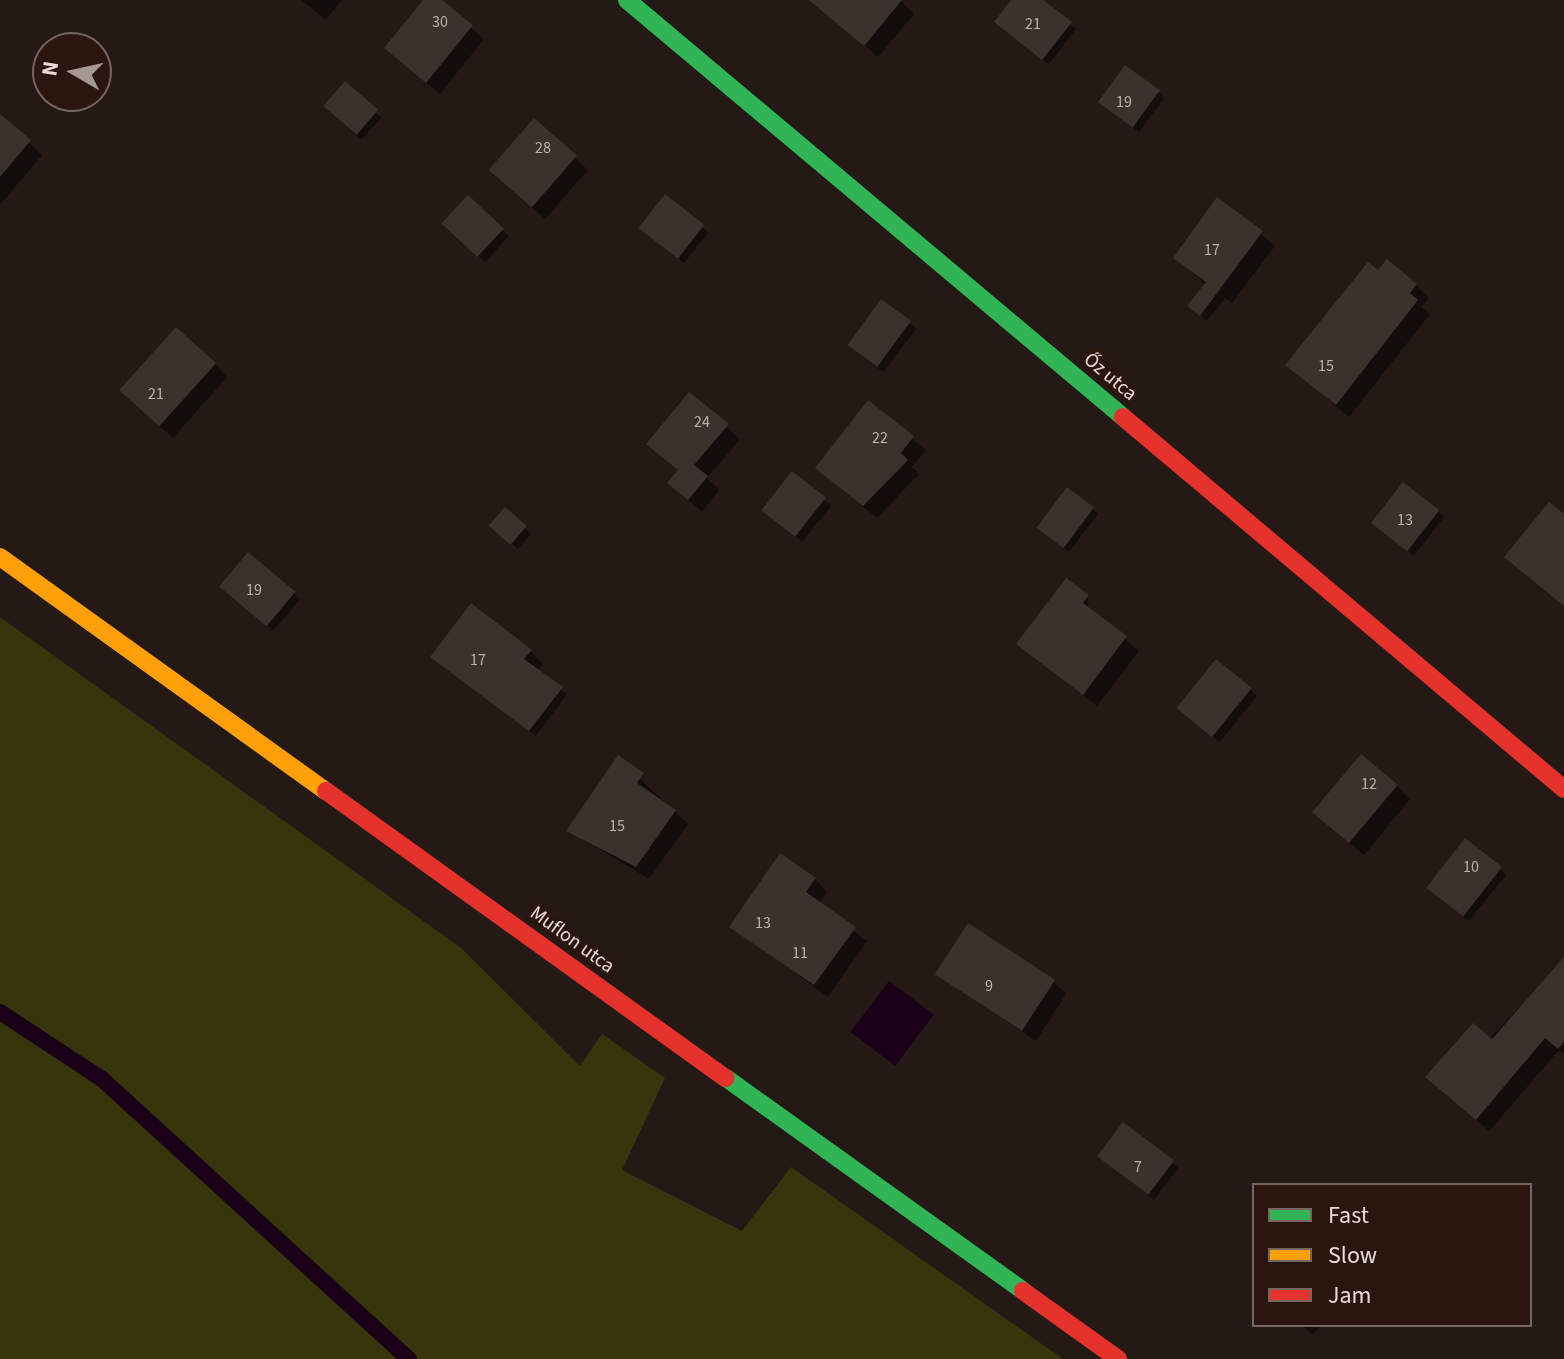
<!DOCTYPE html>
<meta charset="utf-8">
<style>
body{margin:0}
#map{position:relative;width:1564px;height:1359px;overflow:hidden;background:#241915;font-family:"Source Sans 3",sans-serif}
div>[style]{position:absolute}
.green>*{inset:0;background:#36350b}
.water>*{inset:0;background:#190217;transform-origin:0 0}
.shadow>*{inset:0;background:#0007;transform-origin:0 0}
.stream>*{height:16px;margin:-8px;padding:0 8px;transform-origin:8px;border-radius:8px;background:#190217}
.building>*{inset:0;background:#3a322d;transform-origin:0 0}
.fast>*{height:18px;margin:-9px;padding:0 9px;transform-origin:9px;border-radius:9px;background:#30b455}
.slow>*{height:18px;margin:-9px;padding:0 9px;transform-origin:9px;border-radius:9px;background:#ff9f0a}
.jam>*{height:18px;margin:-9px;padding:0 9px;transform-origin:9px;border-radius:9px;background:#e5322d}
span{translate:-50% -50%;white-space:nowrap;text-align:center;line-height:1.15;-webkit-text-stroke:8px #2a160f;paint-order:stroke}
.number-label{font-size:16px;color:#beb1ac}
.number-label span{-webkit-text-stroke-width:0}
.street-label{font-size:20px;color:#eadbd6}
.legend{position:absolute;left:1252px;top:1183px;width:280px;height:144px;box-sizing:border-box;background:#2a160f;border:2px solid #77655f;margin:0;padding:10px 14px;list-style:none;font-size:24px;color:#eadbd6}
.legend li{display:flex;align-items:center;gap:16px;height:40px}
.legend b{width:40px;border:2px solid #77655f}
.north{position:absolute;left:32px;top:32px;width:80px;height:80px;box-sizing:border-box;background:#2a160f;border:2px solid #77655f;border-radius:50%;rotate:279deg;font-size:22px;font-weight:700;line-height:32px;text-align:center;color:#eadbd6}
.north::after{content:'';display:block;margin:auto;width:28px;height:36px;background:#a59792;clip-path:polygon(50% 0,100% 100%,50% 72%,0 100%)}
</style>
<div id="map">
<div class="green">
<i style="clip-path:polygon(0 617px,461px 948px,580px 1066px,602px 1034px,665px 1078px,622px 1170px,742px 1231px,791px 1167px,1063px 1359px,0 1359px)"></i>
</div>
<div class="water">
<i style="left:889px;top:981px;width:56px;height:64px;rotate:37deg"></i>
</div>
<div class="shadow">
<i style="clip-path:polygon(301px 0,342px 0,326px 20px)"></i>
<i style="clip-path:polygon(426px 0,439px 0,484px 39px,440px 94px,400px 61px)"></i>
<i style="clip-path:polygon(812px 0,900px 0,914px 14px,878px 57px)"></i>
<i style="clip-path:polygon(1014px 0,1040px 0,1076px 29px,1049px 64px,1002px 28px)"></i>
<i style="left:345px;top:84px;width:50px;height:30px;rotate:43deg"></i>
<i style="clip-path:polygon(1158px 92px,1164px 98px,1139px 132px,1106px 108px)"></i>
<i style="clip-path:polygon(0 116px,42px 155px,0 205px)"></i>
<i style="clip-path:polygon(535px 121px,588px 170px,545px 219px,504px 183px)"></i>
<i style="left:468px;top:198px;width:56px;height:35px;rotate:43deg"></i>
<i style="clip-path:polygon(1218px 200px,1275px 246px,1232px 303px,1225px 298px,1207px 321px,1196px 312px,1206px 284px,1175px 258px)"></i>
<i style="clip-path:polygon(702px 227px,708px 233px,684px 263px,647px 234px)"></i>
<i style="clip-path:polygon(1378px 273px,1416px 285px,1429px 298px,1422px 307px,1430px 314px,1349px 417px,1288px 365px)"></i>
<i style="clip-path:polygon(881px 301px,916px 329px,883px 372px,855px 350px)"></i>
<i style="clip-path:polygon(215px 364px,227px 377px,173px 438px,134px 403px)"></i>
<i style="clip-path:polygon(690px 394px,740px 439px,707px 478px,719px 490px,702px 512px,669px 483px,679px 471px)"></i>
<i style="clip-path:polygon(868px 403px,926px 450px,912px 467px,919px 474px,877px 518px,817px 468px)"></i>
<i style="clip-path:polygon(793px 474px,831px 506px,802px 542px,770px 516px)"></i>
<i style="clip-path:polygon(1092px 509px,1098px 514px,1069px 552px,1044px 533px)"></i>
<i style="clip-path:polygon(1438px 511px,1444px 517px,1414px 556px,1380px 529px)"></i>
<i style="clip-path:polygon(525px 528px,531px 534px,518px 549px,498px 532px)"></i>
<i style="clip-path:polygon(249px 554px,300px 599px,273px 631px,228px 592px)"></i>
<i style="clip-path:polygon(1088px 596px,1088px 609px,1139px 651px,1097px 706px,1025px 650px)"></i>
<i style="clip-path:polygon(531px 651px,543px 664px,538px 671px,567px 694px,536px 736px,433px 656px)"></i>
<i style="clip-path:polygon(1217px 662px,1257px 696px,1220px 742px,1186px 715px)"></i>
<i style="clip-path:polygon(618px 758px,688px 824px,649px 879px,568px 830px)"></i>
<i style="clip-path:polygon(1397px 786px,1410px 799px,1364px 855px,1329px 827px)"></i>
<i style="clip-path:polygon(1500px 869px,1506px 875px,1469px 921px,1435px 893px)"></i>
<i style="clip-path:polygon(815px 879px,827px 892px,819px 904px,867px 941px,828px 997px,732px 926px)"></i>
<i style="clip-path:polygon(1564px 960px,1564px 1054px,1559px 1050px,1489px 1131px,1441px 1090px)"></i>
<i style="clip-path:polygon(938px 974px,1053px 981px,1066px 994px,1036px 1041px)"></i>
<i style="clip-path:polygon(1105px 1162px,1172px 1162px,1178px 1168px,1154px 1200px)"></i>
<i style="clip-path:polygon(1301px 1325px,1321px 1325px,1313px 1335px)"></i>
</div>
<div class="stream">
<i style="left:0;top:1012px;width:122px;rotate:33.3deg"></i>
<i style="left:102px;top:1079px;width:416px;rotate:42.4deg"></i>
</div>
<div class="building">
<i style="clip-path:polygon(423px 0,442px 0,473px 25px,426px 83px,384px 48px)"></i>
<i style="clip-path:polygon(809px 0,902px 0,864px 46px)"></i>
<i style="clip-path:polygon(1011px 0,1043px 0,1072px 22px,1042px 60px,994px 22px)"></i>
<i style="left:1125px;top:65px;width:43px;height:46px;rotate:36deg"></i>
<i style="left:345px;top:81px;width:44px;height:33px;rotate:41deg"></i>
<i style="clip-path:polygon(0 114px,31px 140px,0 177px)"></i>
<i style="left:534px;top:118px;width:57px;height:69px;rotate:41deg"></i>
<i style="left:665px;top:194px;width:50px;height:43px;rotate:38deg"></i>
<i style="left:468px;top:195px;width:49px;height:39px;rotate:43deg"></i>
<i style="clip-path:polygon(1217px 197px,1263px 231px,1200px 316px,1187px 306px,1206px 282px,1173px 258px)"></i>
<i style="clip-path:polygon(1387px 259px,1417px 284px,1410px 293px,1418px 300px,1336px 405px,1285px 365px,1368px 262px,1378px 270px)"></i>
<i style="left:881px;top:299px;width:37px;height:57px;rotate:36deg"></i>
<i style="left:176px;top:327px;width:54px;height:85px;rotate:42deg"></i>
<i style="clip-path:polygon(689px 392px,729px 424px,694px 465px,708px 476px,688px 500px,667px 483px,678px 470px,646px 444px)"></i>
<i style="clip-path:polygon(868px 400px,914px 436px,901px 453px,908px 460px,863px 506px,815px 468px)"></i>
<i style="left:792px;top:471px;width:43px;height:50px;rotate:38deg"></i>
<i style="left:1403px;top:482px;width:46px;height:52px;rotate:38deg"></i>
<i style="left:1067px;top:487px;width:34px;height:51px;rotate:37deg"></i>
<i style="clip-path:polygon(1549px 502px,1564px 514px,1564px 606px,1504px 557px)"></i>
<i style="left:505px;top:507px;width:29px;height:25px;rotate:41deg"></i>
<i style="left:248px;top:552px;width:62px;height:45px;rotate:40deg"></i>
<i style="clip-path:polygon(1066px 578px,1089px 595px,1083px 603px,1127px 636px,1083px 695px,1016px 644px)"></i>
<i style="clip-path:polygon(471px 603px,532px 650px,524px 659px,563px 687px,529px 731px,430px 657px)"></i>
<i style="left:1216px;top:659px;width:46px;height:63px;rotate:39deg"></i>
<i style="left:1361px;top:754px;width:48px;height:76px;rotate:40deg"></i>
<i style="clip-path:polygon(618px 755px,644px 773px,637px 783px,676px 810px,636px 867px,566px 831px)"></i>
<i style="left:1465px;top:838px;width:47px;height:63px;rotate:38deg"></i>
<i style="clip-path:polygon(780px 853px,816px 878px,806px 892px,856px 927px,814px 985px,729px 927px)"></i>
<i style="left:968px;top:923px;width:104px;height:61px;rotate:33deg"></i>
<i style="clip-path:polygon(1564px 957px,1564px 1042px,1558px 1049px,1545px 1038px,1476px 1120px,1425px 1077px,1473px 1023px,1492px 1039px)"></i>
<i style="left:1123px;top:1122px;width:64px;height:43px;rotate:37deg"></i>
</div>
<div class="fast">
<i style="left:627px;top:0;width:648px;rotate:40.05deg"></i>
<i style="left:726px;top:1078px;width:365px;rotate:35.6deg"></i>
</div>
<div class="slow">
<i style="left:0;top:557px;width:401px;rotate:35.7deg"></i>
</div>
<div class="jam">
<i style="left:1123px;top:417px;width:577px;rotate:40.15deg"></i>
<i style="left:326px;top:791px;width:492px;rotate:35.7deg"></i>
<i style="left:1023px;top:1291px;width:117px;rotate:35.6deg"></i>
</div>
<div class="number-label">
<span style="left:440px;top:22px">30</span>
<span style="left:1033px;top:24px">21</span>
<span style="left:1124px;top:102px">19</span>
<span style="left:543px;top:148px">28</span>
<span style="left:1212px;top:250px">17</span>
<span style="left:1326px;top:366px">15</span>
<span style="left:156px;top:394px">21</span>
<span style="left:702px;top:422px">24</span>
<span style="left:880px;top:438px">22</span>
<span style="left:1405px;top:520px">13</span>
<span style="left:254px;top:590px">19</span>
<span style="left:478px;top:660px">17</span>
<span style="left:1369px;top:784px">12</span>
<span style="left:617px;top:826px">15</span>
<span style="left:1471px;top:867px">10</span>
<span style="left:763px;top:923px">13</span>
<span style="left:800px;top:953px">11</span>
<span style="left:989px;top:986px">9</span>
<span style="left:1138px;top:1167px">7</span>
</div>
<div class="street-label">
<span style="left:1110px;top:377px;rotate:40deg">Őz utca</span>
<span style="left:572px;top:940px;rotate:36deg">Muflon utca</span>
</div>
<ul class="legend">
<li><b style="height:10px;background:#30b455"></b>Fast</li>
<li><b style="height:10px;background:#ff9f0a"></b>Slow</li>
<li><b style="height:10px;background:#e5322d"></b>Jam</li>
</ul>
<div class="north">N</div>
</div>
